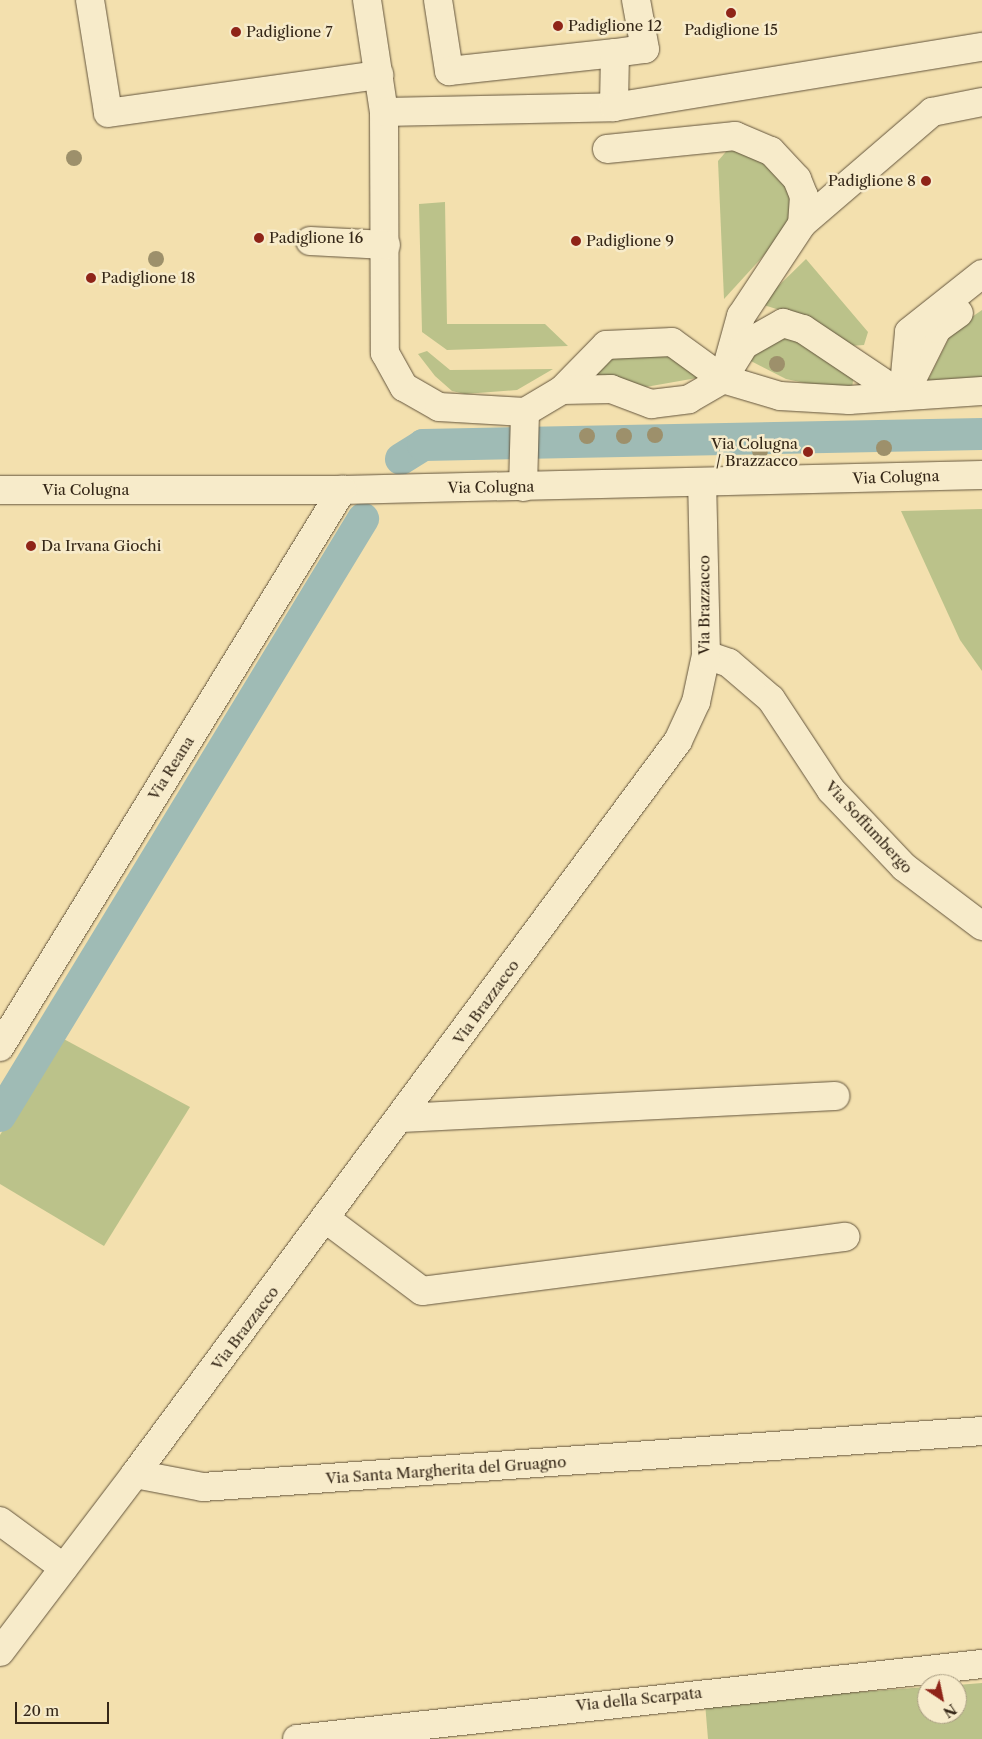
<!DOCTYPE html>
<style>
body{margin:0}
#map{position:relative;width:982px;height:1739px;overflow:hidden;background:#f3e0ae;font-family:"Libre Caslon Text",serif}
div>[style]{position:absolute}
.green>*{inset:0;background:#bbc28a}
.canal>*{height:32px;margin:-16px;padding:0 16px;transform-origin:16px;border-radius:16px;background:#9fbbb5}
.roads{filter:drop-shadow(0 0 1px #64553d) drop-shadow(0 0 1px #64553d)}
.minor>*{height:28px;margin:-14px;padding:0 14px;transform-origin:14px;border-radius:14px;background:#f7ebca}
.trees>*{width:16px;height:16px;margin:-8px;border-radius:50%;background:#9d906b}
.dots>*{width:14px;height:14px;translate:-50% -50%;box-sizing:border-box;border:2px solid #f7ebca;border-radius:50%}
span{translate:-50% -50%;white-space:nowrap;text-align:center;line-height:1.15;-webkit-text-stroke:5px #f7ebca;paint-order:stroke}
.poi-label{font-size:15px;color:#352717}
.left{translate:0 -50%;text-align:left}
.right{translate:-100% -50%;text-align:right}
.street-label{font-size:15px;color:#352717}
.north{position:absolute;left:917px;top:1674px;width:50px;height:50px;box-sizing:border-box;background:#f7ebca;border:1px solid #a99d82;border-radius:50%;rotate:146deg;font-size:14px;font-weight:700;line-height:20px;text-align:center;color:#352717}
.north::after{content:'';display:block;margin:auto;width:18px;height:22px;background:#8f2418;clip-path:polygon(50% 0,100% 100%,50% 72%,0 100%)}
.scale{position:absolute;left:15px;top:1702px;width:94px;height:22px;box-sizing:border-box;border:2px solid #352717;border-top:0;padding-left:6px;font-size:15px;line-height:18px;white-space:nowrap;color:#352717;-webkit-text-stroke:4px #f7ebca;paint-order:stroke}
</style>
<div id="map">
<div class="green">
<i style="clip-path:polygon(730px 147px,752px 151px,796px 198px,786px 231px,724px 299px,718px 161px)"></i>
<i style="clip-path:polygon(445px 202px,447px 324px,545px 324px,568px 346px,447px 350px,422px 332px,419px 204px)"></i>
<i style="clip-path:polygon(806px 259px,868px 332px,864px 345px,849px 346px,796px 315px,760px 304px)"></i>
<i style="clip-path:polygon(982px 310px,982px 379px,927px 382px,953px 330px)"></i>
<i style="clip-path:polygon(778px 334px,797px 337px,854px 373px,852px 388px,833px 389px,786px 379px,743px 357px)"></i>
<i style="clip-path:polygon(427px 351px,450px 370px,553px 369px,517px 390px,465px 394px,452px 391px,435px 376px,418px 354px)"></i>
<i style="clip-path:polygon(673px 351px,708px 376px,640px 388px,578px 383px,608px 353px)"></i>
<i style="clip-path:polygon(982px 509px,982px 671px,960px 640px,901px 511px)"></i>
<i style="clip-path:polygon(60px 1037px,190px 1107px,104px 1246px,0 1184px,0 1135px)"></i>
<i style="clip-path:polygon(982px 1683px,982px 1739px,708px 1739px,705px 1703px,927px 1687px,927px 1714px,957px 1714px,957px 1685px)"></i>
</div>
<div class="canal">
<i style="left:401px;top:459px;width:26px;rotate:-32deg"></i>
<i style="left:423px;top:445px;width:559px;rotate:-1.13deg"></i>
<i style="left:0;top:1116px;width:699px;rotate:-58.7deg"></i>
</div>
<div class="roads">
<div class="minor">
<i style="left:90px;top:0;width:114px;rotate:80.9deg"></i>
<i style="left:108px;top:113px;width:274px;rotate:-8deg"></i>
<i style="left:367px;top:0;width:113px;rotate:81.4deg"></i>
<i style="left:384px;top:112px;width:241px;rotate:89.8deg"></i>
<i style="left:385px;top:353px;width:39px;rotate:61deg"></i>
<i style="left:404px;top:387px;width:40px;rotate:29.7deg"></i>
<i style="left:439px;top:407px;width:86px;rotate:3.3deg"></i>
<i style="left:525px;top:412px;width:75px;rotate:91.5deg"></i>
<i style="left:438px;top:0;width:72px;rotate:81.2deg"></i>
<i style="left:449px;top:71px;width:167px;rotate:-6.2deg"></i>
<i style="left:615px;top:53px;width:54px;rotate:91.1deg"></i>
<i style="left:615px;top:53px;width:30px;rotate:-8deg"></i>
<i style="left:645px;top:49px;width:50px;rotate:-100.4deg"></i>
<i style="left:384px;top:112px;width:230px;rotate:-1.2deg"></i>
<i style="left:614px;top:107px;width:373px;rotate:-9.3deg"></i>
<i style="left:607px;top:149px;width:129px;rotate:-5.8deg"></i>
<i style="left:735px;top:136px;width:39px;rotate:23deg"></i>
<i style="left:771px;top:151px;width:38px;rotate:47deg"></i>
<i style="left:797px;top:179px;width:18px;rotate:68deg"></i>
<i style="left:804px;top:196px;width:28px;rotate:94deg"></i>
<i style="left:802px;top:224px;width:110px;rotate:123.5deg"></i>
<i style="left:741px;top:316px;width:49px;rotate:105.5deg"></i>
<i style="left:802px;top:224px;width:172px;rotate:-40.7deg"></i>
<i style="left:932px;top:112px;width:51px;rotate:-11.3deg"></i>
<i style="left:310px;top:241px;width:76px;rotate:3deg"></i>
<i style="left:910px;top:383px;width:60px;rotate:-63.4deg"></i>
<i style="left:937px;top:329px;width:27px;rotate:-36deg"></i>
<i style="left:562px;top:390px;width:63px;rotate:-45.6deg"></i>
<i style="left:606px;top:345px;width:66px;rotate:-2.6deg"></i>
<i style="left:672px;top:342px;width:63px;rotate:36deg"></i>
<i style="left:723px;top:379px;width:59px;rotate:16.6deg"></i>
<i style="left:780px;top:396px;width:69px;rotate:3.3deg"></i>
<i style="left:849px;top:400px;width:133px;rotate:-3.9deg"></i>
<i style="left:903px;top:396px;width:64px;rotate:-84.6deg"></i>
<i style="left:909px;top:332px;width:93px;rotate:-38.5deg"></i>
<i style="left:525px;top:412px;width:43px;rotate:-30.7deg"></i>
<i style="left:562px;top:390px;width:49px;rotate:-1.2deg"></i>
<i style="left:611px;top:389px;width:43px;rotate:20.6deg"></i>
<i style="left:651px;top:404px;width:38px;rotate:-7deg"></i>
<i style="left:689px;top:399px;width:39px;rotate:-30deg"></i>
<i style="left:723px;top:379px;width:40px;rotate:-58deg"></i>
<i style="left:744px;top:345px;width:45px;rotate:-29.4deg"></i>
<i style="left:783px;top:323px;width:21px;rotate:17deg"></i>
<i style="left:803px;top:329px;width:120px;rotate:33.8deg"></i>
<i style="left:0;top:490px;width:342px"></i>
<i style="left:342px;top:490px;width:640px;rotate:-1.34deg"></i>
<i style="left:706px;top:655px;width:24px;rotate:19deg"></i>
<i style="left:729px;top:663px;width:55px;rotate:40.6deg"></i>
<i style="left:771px;top:699px;width:109px;rotate:56.6deg"></i>
<i style="left:831px;top:790px;width:106px;rotate:46.5deg"></i>
<i style="left:904px;top:867px;width:98px;rotate:37.1deg"></i>
<i style="left:0;top:1047px;width:654px;rotate:-58.45deg"></i>
<i style="left:401px;top:1118px;width:435px;rotate:-2.9deg"></i>
<i style="left:326px;top:1219px;width:120px;rotate:36.9deg"></i>
<i style="left:422px;top:1291px;width:427px;rotate:-7.3deg"></i>
<i style="left:135px;top:1474px;width:912px;rotate:-53.47deg"></i>
<i style="left:678px;top:741px;width:43px;rotate:-65.2deg"></i>
<i style="left:696px;top:702px;width:48px;rotate:-78deg"></i>
<i style="left:706px;top:655px;width:173px;rotate:-91.3deg"></i>
<i style="left:0;top:1521px;width:79px;rotate:36.3deg"></i>
<i style="left:0;top:1652px;width:223px;rotate:-52.8deg"></i>
<i style="left:135px;top:1474px;width:69px;rotate:10.8deg"></i>
<i style="left:203px;top:1487px;width:781px;rotate:-4.11deg"></i>
<i style="left:297px;top:1739px;width:689px;rotate:-6.25deg"></i>
</div>
</div>
<div class="trees">
<i style="left:74px;top:158px"></i>
<i style="left:156px;top:259px"></i>
<i style="left:777px;top:364px"></i>
<i style="left:655px;top:435px"></i>
<i style="left:587px;top:436px"></i>
<i style="left:624px;top:436px"></i>
<i style="left:884px;top:448px"></i>
<i style="left:760px;top:451px"></i>
</div>
<div class="dots">
<i style="left:731px;top:13px;background:#8f2418"></i>
<i style="left:558px;top:26px;background:#8f2418"></i>
<i style="left:236px;top:32px;background:#8f2418"></i>
<i style="left:926px;top:181px;background:#8f2418"></i>
<i style="left:259px;top:238px;background:#8f2418"></i>
<i style="left:576px;top:241px;background:#8f2418"></i>
<i style="left:91px;top:278px;background:#8f2418"></i>
<i style="left:808px;top:452px;background:#8f2418"></i>
<i style="left:31px;top:546px;background:#8f2418"></i>
</div>
<div class="poi-label">
<span class="left" style="left:568px;top:26px">Padiglione 12</span>
<span style="left:731px;top:30px">Padiglione 15</span>
<span class="left" style="left:246px;top:32px">Padiglione 7</span>
<span class="right" style="left:916px;top:181px">Padiglione 8</span>
<span class="left" style="left:269px;top:238px">Padiglione 16</span>
<span class="left" style="left:586px;top:241px">Padiglione 9</span>
<span class="left" style="left:101px;top:278px">Padiglione 18</span>
<span class="right" style="left:798px;top:452px">Via Colugna<br>/ Brazzacco</span>
<span class="left" style="left:41px;top:546px">Da Irvana Giochi</span>
</div>
<div class="street-label">
<span style="left:896px;top:477px;rotate:-2deg">Via Colugna</span>
<span style="left:491px;top:487px;rotate:-1deg">Via Colugna</span>
<span style="left:86px;top:490px">Via Colugna</span>
<span style="left:704px;top:605px;rotate:-90deg">Via Brazzacco</span>
<span style="left:171px;top:768px;rotate:-58deg">Via Reana</span>
<span style="left:869px;top:827px;rotate:47deg">Via Soffumbergo</span>
<span style="left:486px;top:1002px;rotate:-54deg">Via Brazzacco</span>
<span style="left:245px;top:1328px;rotate:-53deg">Via Brazzacco</span>
<span style="left:446px;top:1470px;rotate:-4deg">Via Santa Margherita del Gruagno</span>
<span style="left:639px;top:1699px;rotate:-6deg">Via della Scarpata</span>
</div>
<div class="north">N</div>
<div class="scale">20 m</div>
</div>
